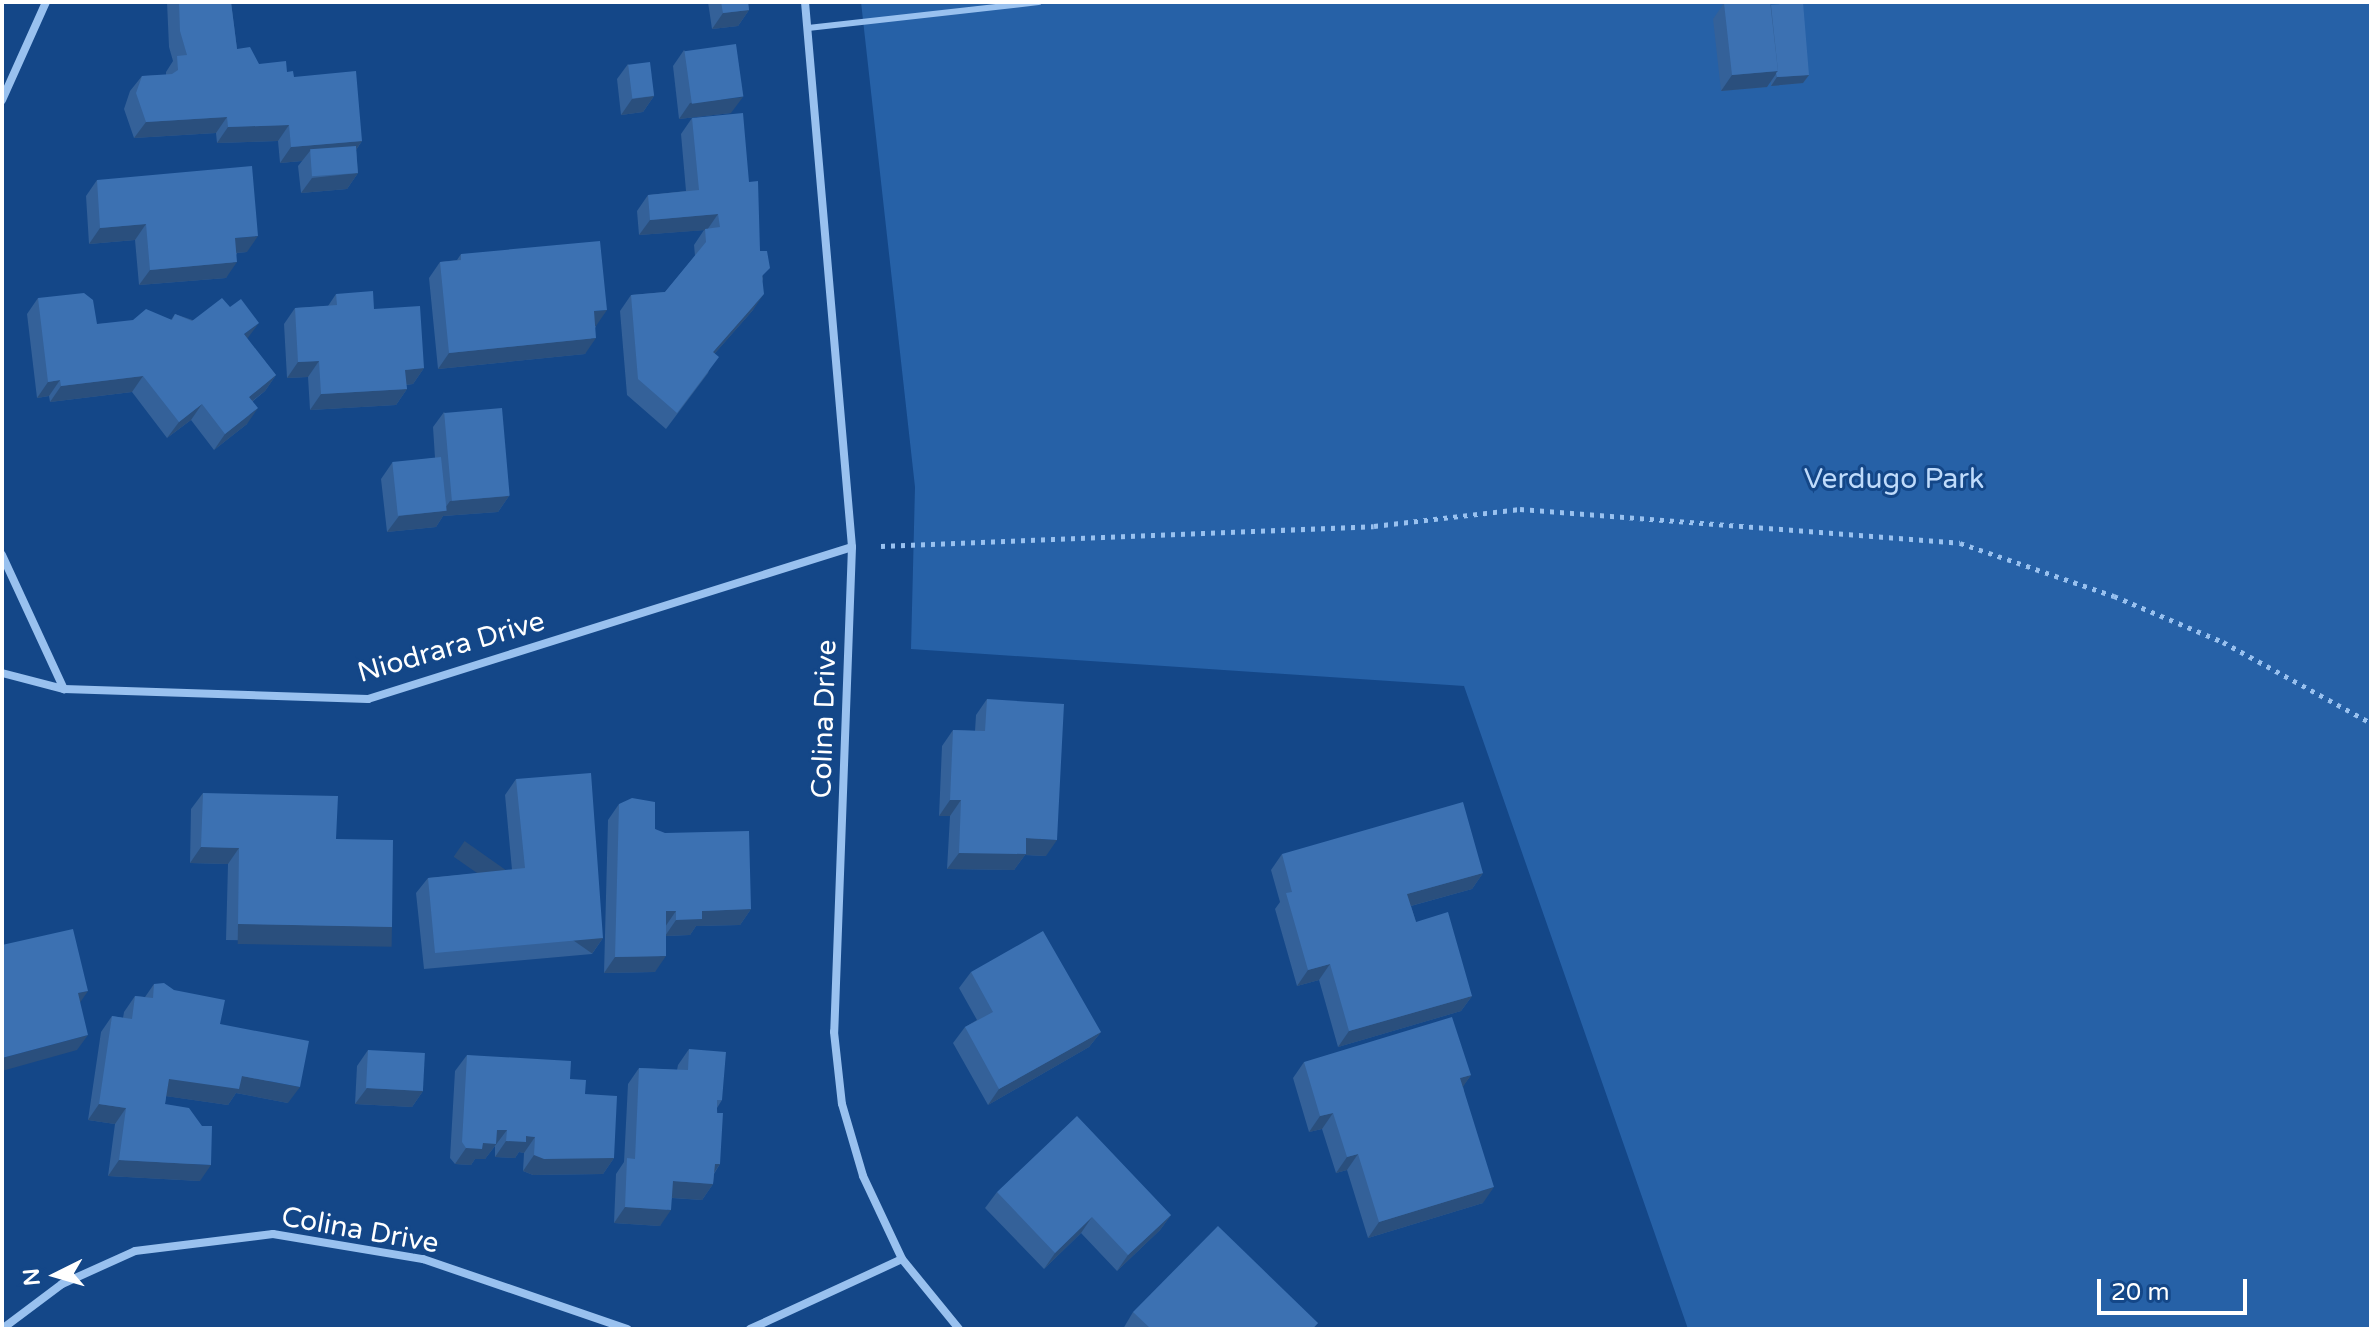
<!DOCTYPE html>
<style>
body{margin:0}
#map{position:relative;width:2373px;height:1331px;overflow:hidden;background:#144788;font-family:"Varela Round",sans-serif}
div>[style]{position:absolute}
.green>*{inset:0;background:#2661a7}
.path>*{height:5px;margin-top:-2.5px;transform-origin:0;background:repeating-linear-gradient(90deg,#99c1ef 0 4px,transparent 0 10px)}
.lane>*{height:6px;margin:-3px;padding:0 3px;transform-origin:3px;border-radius:3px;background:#99c1ef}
.street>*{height:8px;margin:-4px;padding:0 4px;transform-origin:4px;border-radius:4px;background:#99c1ef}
.wall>*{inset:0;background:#346199}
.shaded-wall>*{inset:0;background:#2a4f7d;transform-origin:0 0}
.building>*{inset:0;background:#3c71b2;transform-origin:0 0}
span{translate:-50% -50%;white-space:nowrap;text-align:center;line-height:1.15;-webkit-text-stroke:6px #144788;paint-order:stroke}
.park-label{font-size:28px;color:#bfdbfb}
.street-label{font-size:28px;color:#fff}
.frame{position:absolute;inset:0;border:4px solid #fff;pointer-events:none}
.north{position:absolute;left:16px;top:1235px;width:80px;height:80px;-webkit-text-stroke:6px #144788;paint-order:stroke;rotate:265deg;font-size:22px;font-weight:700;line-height:32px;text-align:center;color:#fff}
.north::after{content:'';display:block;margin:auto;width:28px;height:36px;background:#fff;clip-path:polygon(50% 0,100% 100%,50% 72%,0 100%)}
.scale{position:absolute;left:2097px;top:1279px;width:150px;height:36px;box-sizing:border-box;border:4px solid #fff;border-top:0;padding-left:10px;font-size:24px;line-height:28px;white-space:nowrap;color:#fff;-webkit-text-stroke:6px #144788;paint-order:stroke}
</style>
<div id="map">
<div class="green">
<i style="clip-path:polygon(861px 2px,2371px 2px,2371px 1329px,1688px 1329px,1464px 686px,911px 649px,915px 487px)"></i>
</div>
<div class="path">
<i style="left:881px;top:546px;width:493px;rotate:-2.3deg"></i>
<i style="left:1374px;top:526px;width:147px;rotate:-6.6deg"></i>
<i style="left:1520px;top:509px;width:441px;rotate:4.4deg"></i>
<i style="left:1960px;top:543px;width:163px;rotate:19deg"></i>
<i style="left:2114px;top:596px;width:118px;rotate:22.9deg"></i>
<i style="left:2223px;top:642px;width:169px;rotate:28.7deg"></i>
</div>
<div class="lane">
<i style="left:808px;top:28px;width:232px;rotate:-6.4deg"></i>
</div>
<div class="street">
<i style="left:805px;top:2px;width:547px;rotate:85.07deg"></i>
<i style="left:852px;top:547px;width:485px;rotate:92.1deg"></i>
<i style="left:834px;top:1032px;width:72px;rotate:83.7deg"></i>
<i style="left:842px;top:1104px;width:75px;rotate:73.7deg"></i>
<i style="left:863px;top:1176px;width:92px;rotate:64.8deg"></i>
<i style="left:902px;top:1259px;width:90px;rotate:50.8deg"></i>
<i style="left:2px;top:100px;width:107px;rotate:-65.8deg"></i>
<i style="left:2px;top:555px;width:148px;rotate:65.2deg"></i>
<i style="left:2px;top:673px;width:64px;rotate:14.5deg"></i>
<i style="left:64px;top:689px;width:304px;rotate:1.9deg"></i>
<i style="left:368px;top:699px;width:507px;rotate:-17.43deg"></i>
<i style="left:2px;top:1329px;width:75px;rotate:-36.9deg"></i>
<i style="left:62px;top:1284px;width:80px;rotate:-24.3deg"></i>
<i style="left:135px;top:1251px;width:139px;rotate:-7deg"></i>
<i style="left:273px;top:1234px;width:152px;rotate:9.5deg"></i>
<i style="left:423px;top:1259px;width:216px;rotate:18.9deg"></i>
<i style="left:750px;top:1329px;width:167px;rotate:-24.7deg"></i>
</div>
<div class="wall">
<i style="clip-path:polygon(167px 2px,231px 2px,237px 49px,259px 64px,287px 72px,294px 77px,362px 141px,356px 150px,358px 173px,347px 189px,301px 193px,298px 166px,302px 161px,280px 163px,278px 141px,217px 143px,216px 133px,134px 138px,124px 109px,130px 91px,142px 76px,166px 75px,166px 72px,173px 61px,169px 47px)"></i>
<i style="clip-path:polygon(708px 2px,748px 2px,749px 10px,738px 26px,712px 29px)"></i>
<i style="clip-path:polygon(1724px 3px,1771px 5px,1809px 75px,1803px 83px,1771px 86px,1771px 81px,1767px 87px,1721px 91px,1713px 19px)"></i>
<i style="clip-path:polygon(684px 50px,731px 113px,679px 119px,673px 66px)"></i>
<i style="clip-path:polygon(628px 64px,654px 96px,643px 112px,621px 115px,617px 79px)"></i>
<i style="clip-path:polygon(692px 118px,749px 182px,760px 251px,763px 279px,753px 310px,715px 353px,708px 373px,666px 429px,627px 395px,620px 311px,631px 295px,665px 292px,695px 256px,694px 245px,704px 230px,639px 235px,637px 211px,648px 195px,686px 191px,681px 134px)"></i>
<i style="clip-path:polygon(97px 180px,247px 252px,237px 253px,226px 278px,139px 285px,135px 240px,89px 244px,86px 196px)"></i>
<i style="clip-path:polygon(461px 254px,596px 326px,585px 354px,438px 369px,429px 278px,440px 262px,457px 260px)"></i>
<i style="clip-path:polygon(336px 294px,424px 368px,413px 384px,406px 385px,407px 389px,396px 405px,310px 410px,308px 377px,287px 378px,284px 324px,295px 308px,328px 306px)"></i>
<i style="clip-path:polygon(38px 298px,97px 324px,171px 320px,175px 314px,247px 339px,276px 375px,265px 391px,253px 401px,247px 424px,214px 450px,191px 420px,167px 438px,132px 392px,50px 402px,49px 396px,37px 398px,27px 314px)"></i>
<i style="clip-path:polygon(444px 412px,509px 496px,498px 512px,443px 516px,436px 527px,387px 532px,381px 479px,392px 463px,435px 458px,433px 427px)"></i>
<i style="clip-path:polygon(987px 699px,1046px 856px,1025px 855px,1014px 870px,947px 869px,950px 816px,939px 816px,942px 746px,953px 730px,975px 731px,976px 715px)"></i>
<i style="clip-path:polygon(516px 779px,603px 938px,592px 954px,424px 969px,416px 893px,428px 878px,512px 870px,505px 795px)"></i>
<i style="clip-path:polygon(203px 793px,336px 839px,392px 927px,381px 943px,226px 940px,228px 864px,190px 863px,191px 809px)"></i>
<i style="clip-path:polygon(619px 804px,655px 829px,751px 909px,740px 925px,696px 926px,690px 935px,666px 936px,655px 972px,604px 973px,608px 820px)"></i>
<i style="clip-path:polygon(1282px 854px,1483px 873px,1472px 889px,1411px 906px,1416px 922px,1472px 996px,1461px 1011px,1338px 1047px,1319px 980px,1297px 986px,1275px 909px,1280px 902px,1271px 870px)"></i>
<i style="clip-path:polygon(971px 972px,1101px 1032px,1089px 1047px,988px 1105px,953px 1043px,965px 1027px,977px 1020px,959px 988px)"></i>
<i style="clip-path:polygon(154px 984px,220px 1024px,288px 1103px,236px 1093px,228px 1105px,166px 1096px,165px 1104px,200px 1181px,108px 1176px,115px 1124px,88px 1120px,101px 1032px,112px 1016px,123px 1018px,124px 1012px,135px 996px,145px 997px)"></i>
<i style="clip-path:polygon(689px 1049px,722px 1100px,717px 1108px,720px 1164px,714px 1174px,713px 1184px,702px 1200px,672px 1198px,660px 1226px,614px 1223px,616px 1174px,624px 1162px,628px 1084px,639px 1068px,677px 1070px,678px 1065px)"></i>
<i style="clip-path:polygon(368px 1050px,423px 1091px,412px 1107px,355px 1104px,357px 1066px)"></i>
<i style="clip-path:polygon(467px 1055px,570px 1079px,585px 1094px,614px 1158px,603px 1174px,533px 1175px,523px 1171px,524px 1153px,519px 1152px,515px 1158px,495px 1157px,495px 1146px,485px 1159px,475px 1159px,471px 1165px,455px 1164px,450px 1158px,455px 1071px)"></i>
<i style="clip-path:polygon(1304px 1062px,1471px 1075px,1463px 1086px,1483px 1203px,1368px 1238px,1347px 1170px,1336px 1173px,1322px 1129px,1309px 1132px,1293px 1078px)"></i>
<i style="clip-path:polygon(997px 1192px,1171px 1215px,1160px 1230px,1117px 1271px,1081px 1233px,1044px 1269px,985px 1208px)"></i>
<i style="clip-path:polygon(1133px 1312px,1318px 1323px,1313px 1329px,1123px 1329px)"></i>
</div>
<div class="shaded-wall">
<i style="clip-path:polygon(749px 10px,738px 26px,712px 29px,723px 13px)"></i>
<i style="clip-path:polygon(1778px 71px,1767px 87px,1721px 91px,1732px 75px)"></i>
<i style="clip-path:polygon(1809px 75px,1803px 83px,1771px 86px,1777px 77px)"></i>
<i style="clip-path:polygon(654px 96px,643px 112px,621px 115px,632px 99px)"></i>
<i style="clip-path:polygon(743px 97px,731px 113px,679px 119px,690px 103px)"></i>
<i style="clip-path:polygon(227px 117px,216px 133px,134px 138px,146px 122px)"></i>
<i style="clip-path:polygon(289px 125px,278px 141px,217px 143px,228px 127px)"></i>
<i style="clip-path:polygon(362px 141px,351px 157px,310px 151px,302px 161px,280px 163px,291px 147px)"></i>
<i style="clip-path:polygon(358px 173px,347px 189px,301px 193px,312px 178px)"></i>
<i style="clip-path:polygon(718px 214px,707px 230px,639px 235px,650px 220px)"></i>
<i style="clip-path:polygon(146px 224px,135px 240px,89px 244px,100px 228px)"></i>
<i style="clip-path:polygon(258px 236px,247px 252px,224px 254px,235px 238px)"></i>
<i style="clip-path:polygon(237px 262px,226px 278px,139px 285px,150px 270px)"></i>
<i style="clip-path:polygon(764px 294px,753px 310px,702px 368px,713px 352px)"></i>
<i style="clip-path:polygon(607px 310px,596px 326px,583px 327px,594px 311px)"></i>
<i style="clip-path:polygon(259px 323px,247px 339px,244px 334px)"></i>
<i style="clip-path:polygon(596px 338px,585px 354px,438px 369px,449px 353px)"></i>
<i style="clip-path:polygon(319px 361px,308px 377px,287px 378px,298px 362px)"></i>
<i style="clip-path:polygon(424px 368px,413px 384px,394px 386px,405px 370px)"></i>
<i style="clip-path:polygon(276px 375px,265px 391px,238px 412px,249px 397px)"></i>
<i style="clip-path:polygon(143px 376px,132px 392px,50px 402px,61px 386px)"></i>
<i style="clip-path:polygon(60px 380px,49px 396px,37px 398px,48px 382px)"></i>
<i style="clip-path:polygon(407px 389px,396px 405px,310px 410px,321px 394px)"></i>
<i style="clip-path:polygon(202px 404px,191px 420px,167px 438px,179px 422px)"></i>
<i style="clip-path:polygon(258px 408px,247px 424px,214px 450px,225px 434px)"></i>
<i style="clip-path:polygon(509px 496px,498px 512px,443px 516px,436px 527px,387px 532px,399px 516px,443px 511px,450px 501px)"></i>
<i style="clip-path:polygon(950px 800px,961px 800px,950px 816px,939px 816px)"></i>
<i style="clip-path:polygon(1026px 838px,1057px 840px,1046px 856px,1025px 855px,1014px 870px,947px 869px,959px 853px)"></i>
<i style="clip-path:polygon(201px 847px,239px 848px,228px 864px,190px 863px)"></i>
<i style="clip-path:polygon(1483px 873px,1472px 889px,1396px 910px,1407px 894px)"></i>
<i style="clip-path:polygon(751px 909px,740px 925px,696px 926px,690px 935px,665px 936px,676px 920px,702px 911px)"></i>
<i style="clip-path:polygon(666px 911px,676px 911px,665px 927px)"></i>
<i style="left:238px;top:924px;width:154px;height:20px;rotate:1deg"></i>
<i style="left:603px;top:938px;width:19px;height:169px;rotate:125deg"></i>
<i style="clip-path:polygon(666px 956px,655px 972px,604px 973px,615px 957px)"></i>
<i style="clip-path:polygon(1330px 964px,1319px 980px,1297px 986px,1308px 970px)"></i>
<i style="clip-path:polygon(88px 991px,77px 1007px,78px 993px)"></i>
<i style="clip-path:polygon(1472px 996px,1461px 1011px,1338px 1047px,1349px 1031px)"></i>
<i style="clip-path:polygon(1101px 1032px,1089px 1047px,988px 1105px,999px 1089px)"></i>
<i style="clip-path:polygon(88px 1035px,77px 1050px,2px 1071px,2px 1058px)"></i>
<i style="clip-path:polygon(1471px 1075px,1460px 1091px,1460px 1078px)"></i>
<i style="clip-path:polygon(242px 1076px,300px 1087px,288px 1103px,236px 1093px,228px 1105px,158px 1095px,169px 1079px)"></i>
<i style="clip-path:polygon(367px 1088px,423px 1091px,412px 1107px,355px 1104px)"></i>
<i style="clip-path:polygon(99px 1104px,126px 1108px,115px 1124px,88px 1120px)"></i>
<i style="clip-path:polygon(1333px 1113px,1322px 1129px,1309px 1132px,1320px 1116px)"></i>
<i style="clip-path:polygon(497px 1130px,507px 1130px,485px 1159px,475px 1159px,471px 1165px,455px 1164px,466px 1148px)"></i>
<i style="clip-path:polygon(526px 1136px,535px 1137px,524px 1153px,519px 1152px,515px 1158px,495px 1157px,506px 1141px)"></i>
<i style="clip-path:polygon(1358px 1154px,1347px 1170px,1336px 1173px,1347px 1157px)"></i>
<i style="clip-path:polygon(534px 1155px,614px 1158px,603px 1174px,533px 1175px,523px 1171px)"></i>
<i style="clip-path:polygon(119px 1160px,211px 1165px,200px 1181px,108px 1176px)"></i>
<i style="clip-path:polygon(715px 1164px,720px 1164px,709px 1180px)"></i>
<i style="clip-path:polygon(673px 1181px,713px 1184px,702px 1200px,661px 1197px)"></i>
<i style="clip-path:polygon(1494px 1187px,1483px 1203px,1368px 1238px,1379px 1222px)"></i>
<i style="clip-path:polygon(625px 1207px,671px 1210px,660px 1226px,614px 1223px)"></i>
<i style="clip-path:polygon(1171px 1215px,1160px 1230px,1117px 1271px,1128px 1255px)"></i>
<i style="clip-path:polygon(1092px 1217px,1081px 1233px,1044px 1269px,1055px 1253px)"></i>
</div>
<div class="building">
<i style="clip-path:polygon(179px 2px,231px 2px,237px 49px,250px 47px,259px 64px,286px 61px,287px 72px,293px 71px,294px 77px,356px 71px,362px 141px,291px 147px,289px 125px,228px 127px,227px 117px,146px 122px,136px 93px,142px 76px,172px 74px,178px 70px,177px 56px,187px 55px,180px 31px)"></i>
<i style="clip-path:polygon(721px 2px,748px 2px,749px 10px,723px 13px)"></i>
<i style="clip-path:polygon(1734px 2px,1770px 2px,1778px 71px,1732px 75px,1724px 3px)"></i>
<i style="clip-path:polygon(1803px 2px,1809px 75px,1777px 77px,1776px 73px,1778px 71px,1771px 5px)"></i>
<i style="left:736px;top:44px;width:53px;height:52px;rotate:82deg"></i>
<i style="left:650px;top:62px;width:34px;height:22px;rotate:83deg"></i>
<i style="clip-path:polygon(743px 113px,749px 182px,758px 181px,760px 251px,767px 251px,770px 268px,762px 276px,764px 294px,713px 352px,719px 357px,677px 413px,638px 379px,631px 295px,665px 292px,706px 242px,705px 229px,720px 227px,718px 214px,650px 220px,648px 195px,699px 190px,692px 118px)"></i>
<i style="left:356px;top:146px;width:27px;height:46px;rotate:86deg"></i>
<i style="clip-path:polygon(252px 166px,258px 236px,235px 238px,237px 262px,150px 270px,146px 224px,100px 228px,97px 180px)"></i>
<i style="clip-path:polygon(600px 241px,607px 310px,594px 311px,596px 338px,449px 353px,440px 262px,461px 260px,461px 254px)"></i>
<i style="clip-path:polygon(373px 291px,374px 309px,420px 306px,424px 368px,405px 370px,407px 389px,321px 394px,319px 361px,298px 362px,295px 308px,337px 305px,336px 294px)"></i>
<i style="clip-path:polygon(84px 293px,93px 300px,97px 324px,133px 320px,146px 309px,172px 320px,175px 314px,192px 321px,222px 298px,230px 307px,241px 299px,259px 323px,244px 334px,276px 375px,249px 397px,258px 408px,225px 434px,202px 404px,179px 422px,143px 376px,61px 386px,60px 380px,48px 382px,38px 298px)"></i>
<i style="left:502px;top:408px;width:88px;height:58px;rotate:85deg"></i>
<i style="left:441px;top:457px;width:54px;height:49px;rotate:84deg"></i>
<i style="clip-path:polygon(987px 699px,1064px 704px,1057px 840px,1026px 838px,1026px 854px,959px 853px,961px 800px,950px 800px,953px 730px,985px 731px)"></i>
<i style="clip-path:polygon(591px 773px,603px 938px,435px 953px,428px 878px,525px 868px,516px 779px)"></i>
<i style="clip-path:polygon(203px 793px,338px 796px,336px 839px,393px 840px,392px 927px,238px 924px,239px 848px,201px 847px)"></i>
<i style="clip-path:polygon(632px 798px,655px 802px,655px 829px,665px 833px,749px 831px,751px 909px,702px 911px,702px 919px,676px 920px,676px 911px,666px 911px,666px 956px,615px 957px,619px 804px)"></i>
<i style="clip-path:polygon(1463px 802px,1483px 873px,1407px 894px,1416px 922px,1448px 912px,1472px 996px,1349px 1031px,1330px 964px,1308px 970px,1286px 893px,1292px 892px,1282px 854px)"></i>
<i style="clip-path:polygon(73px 929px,88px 991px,78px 993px,88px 1035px,2px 1058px,2px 945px)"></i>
<i style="clip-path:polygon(1043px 931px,1101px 1032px,999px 1089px,965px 1027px,993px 1012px,971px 972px)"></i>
<i style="clip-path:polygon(164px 983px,174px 990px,225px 1000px,220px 1024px,309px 1041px,300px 1087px,242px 1076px,239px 1089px,169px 1079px,165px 1104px,189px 1108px,202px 1126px,212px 1126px,211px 1165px,119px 1160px,126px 1108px,99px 1104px,112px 1016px,132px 1019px,135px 996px,153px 998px,154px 984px)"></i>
<i style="clip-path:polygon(1452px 1017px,1471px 1075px,1460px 1078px,1494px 1187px,1379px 1222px,1358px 1154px,1347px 1157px,1333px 1113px,1320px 1116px,1304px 1062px)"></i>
<i style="clip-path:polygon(689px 1049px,726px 1052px,722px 1100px,717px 1100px,717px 1113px,723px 1113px,720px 1164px,715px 1164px,713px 1184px,673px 1181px,671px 1210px,625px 1207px,627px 1158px,635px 1159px,639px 1068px,688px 1070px)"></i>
<i style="left:368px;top:1050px;width:57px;height:38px;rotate:3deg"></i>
<i style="clip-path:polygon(467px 1055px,571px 1061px,570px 1079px,586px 1080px,585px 1094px,617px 1096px,614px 1158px,544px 1159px,534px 1155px,535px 1137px,526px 1136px,526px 1142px,506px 1141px,507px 1130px,497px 1130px,496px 1144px,483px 1143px,482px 1149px,466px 1148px,462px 1142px)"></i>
<i style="clip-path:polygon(1077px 1116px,1171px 1215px,1128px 1255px,1092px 1217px,1055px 1253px,997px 1192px)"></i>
<i style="clip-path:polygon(1218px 1226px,1318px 1323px,1312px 1329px,1151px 1329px,1133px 1312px)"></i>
</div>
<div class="park-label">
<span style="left:1894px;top:479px">Verdugo Park</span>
</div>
<div class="street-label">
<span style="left:451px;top:647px;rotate:-16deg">Niodrara Drive</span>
<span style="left:824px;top:719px;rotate:-88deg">Colina Drive</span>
<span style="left:360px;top:1230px;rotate:10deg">Colina Drive</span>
</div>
<div class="frame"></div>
<div class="north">N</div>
<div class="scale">20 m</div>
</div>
